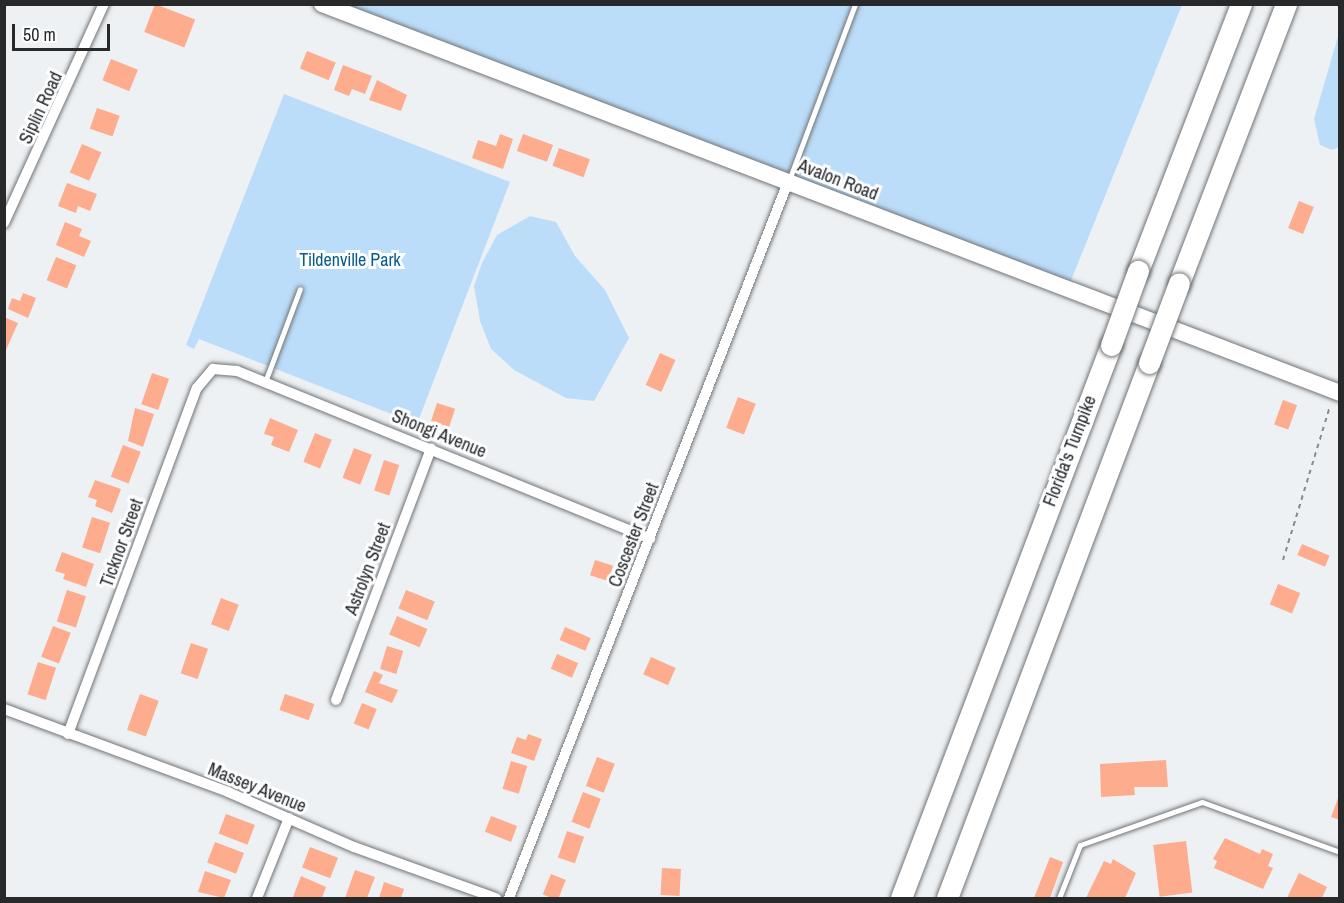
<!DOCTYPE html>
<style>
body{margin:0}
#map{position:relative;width:1344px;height:903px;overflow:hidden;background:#eef1f4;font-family:"Archivo Narrow",sans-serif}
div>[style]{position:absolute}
.green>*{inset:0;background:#bbddf9}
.building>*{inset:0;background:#fdac8e;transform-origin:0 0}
.path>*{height:2px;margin-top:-1px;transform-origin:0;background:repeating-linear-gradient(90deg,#87898b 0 4.5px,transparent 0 9px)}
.roads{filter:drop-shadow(0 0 2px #717476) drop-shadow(0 0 2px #717476)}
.service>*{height:5px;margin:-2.5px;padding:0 2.5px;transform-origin:2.5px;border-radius:2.5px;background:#fff}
.minor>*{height:10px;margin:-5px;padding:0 5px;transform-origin:5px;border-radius:5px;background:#fff}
.secondary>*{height:16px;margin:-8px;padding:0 8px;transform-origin:8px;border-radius:8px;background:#fff}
.motorway>*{height:21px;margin:-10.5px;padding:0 10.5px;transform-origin:10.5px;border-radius:10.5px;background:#fff}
.bridges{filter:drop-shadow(0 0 2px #717476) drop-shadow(0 0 2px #717476)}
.motorway-bridge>*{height:21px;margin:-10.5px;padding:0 10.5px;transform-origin:10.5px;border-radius:10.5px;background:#fff}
span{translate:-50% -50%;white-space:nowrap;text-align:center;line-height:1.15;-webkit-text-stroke:6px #fdfeff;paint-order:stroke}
.street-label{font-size:18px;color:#27292a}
.park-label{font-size:18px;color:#095b8d}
.frame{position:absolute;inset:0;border:6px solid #27292a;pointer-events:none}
.scale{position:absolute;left:12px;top:24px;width:98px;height:27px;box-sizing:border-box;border:3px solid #27292a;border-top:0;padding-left:8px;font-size:18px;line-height:21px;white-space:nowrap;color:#27292a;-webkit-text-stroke:4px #fdfeff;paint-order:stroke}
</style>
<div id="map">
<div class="green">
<i style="clip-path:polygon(322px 5px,1182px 5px,1068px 288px)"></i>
<i style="clip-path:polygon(1339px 33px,1339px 147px,1332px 150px,1320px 145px,1314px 119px)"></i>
<i style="clip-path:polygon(284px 94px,510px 182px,417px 424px,199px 339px,194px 349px,186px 345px)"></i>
<i style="clip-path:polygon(530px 216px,556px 222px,575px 256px,605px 290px,629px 338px,594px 401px,566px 398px,514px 370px,491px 349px,480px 321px,474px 286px,482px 263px,497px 235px)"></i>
</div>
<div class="building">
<i style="left:155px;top:4px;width:43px;height:30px;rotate:21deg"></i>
<i style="left:307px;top:51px;width:31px;height:19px;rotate:22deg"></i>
<i style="left:111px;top:59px;width:29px;height:23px;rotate:22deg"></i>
<i style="clip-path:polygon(343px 65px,372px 76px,365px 94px,352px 89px,349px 96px,334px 90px)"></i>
<i style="clip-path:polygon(377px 80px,407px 95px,401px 111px,369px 100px)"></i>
<i style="left:97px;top:108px;width:24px;height:22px;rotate:19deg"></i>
<i style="clip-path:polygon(500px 134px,513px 139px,503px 169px,472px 158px,478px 140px,496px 146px)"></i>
<i style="left:523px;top:134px;width:32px;height:18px;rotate:20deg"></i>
<i style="left:82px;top:144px;width:21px;height:31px;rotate:23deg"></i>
<i style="left:559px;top:148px;width:33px;height:19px;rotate:20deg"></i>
<i style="clip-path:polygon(67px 183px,97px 194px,90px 211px,78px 206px,76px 213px,58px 206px)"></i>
<i style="left:1299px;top:201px;width:16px;height:29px;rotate:22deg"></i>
<i style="clip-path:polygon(65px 222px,82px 229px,79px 236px,91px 241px,84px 257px,56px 245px)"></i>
<i style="left:56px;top:257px;width:22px;height:25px;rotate:22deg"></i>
<i style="clip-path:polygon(23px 293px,36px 298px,28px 318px,8px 309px,12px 298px,20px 301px)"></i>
<i style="clip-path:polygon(4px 317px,18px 323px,6px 350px,4px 349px)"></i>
<i style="left:660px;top:353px;width:17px;height:35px;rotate:24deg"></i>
<i style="left:152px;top:373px;width:18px;height:33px;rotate:19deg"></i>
<i style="left:738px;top:397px;width:19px;height:33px;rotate:21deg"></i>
<i style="left:1283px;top:400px;width:15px;height:26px;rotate:20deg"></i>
<i style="left:437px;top:403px;width:19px;height:19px;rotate:18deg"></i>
<i style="clip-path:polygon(135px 408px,154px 414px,143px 447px,128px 441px)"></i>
<i style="clip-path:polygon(270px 418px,298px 430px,289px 452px,271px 445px,274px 437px,264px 434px)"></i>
<i style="left:315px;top:433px;width:18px;height:31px;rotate:22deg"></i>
<i style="left:123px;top:445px;width:19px;height:34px;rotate:21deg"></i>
<i style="left:354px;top:448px;width:19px;height:32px;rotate:21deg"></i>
<i style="left:384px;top:460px;width:16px;height:32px;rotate:18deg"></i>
<i style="clip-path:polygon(95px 480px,121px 489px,112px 513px,95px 506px,97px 500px,88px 497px)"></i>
<i style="left:92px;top:517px;width:19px;height:32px;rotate:18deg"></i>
<i style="left:1302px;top:544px;width:30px;height:12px;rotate:23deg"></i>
<i style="clip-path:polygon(62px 552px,94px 564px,86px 587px,63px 579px,65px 574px,55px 571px)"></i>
<i style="left:595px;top:560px;width:19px;height:16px;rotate:18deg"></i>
<i style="left:1278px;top:584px;width:24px;height:22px;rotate:22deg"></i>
<i style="left:67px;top:590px;width:20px;height:33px;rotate:18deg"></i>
<i style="left:406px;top:590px;width:31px;height:20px;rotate:22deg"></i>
<i style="left:221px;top:598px;width:19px;height:28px;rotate:21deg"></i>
<i style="left:397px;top:616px;width:33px;height:20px;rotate:23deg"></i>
<i style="left:53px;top:626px;width:19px;height:33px;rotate:21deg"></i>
<i style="left:565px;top:627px;width:28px;height:14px;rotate:23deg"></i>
<i style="left:191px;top:643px;width:18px;height:32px;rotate:19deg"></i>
<i style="left:387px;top:646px;width:17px;height:24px;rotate:17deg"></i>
<i style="left:557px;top:654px;width:23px;height:16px;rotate:23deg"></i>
<i style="left:651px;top:657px;width:27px;height:19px;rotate:24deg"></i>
<i style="left:38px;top:662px;width:19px;height:34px;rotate:18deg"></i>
<i style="clip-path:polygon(374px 671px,383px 675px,379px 683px,398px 690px,392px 703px,365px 692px)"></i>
<i style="left:140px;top:694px;width:20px;height:38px;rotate:20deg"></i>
<i style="left:285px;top:694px;width:31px;height:17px;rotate:19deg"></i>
<i style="left:362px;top:703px;width:16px;height:22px;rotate:22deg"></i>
<i style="clip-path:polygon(528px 734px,542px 739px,534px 761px,511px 753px,517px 737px,526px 740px)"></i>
<i style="left:597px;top:757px;width:19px;height:31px;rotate:21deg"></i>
<i style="clip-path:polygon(1166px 760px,1168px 787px,1134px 787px,1135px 795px,1101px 797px,1100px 764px)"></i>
<i style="left:511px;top:761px;width:17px;height:29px;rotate:17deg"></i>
<i style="left:583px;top:792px;width:19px;height:32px;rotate:21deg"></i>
<i style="clip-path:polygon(1340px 793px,1340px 820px,1331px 817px)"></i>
<i style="left:226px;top:814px;width:31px;height:21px;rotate:21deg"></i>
<i style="left:491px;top:816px;width:28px;height:17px;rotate:21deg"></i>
<i style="left:567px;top:831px;width:18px;height:28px;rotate:19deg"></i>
<i style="clip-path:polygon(1225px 838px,1260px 854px,1262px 849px,1273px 854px,1268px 866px,1273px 868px,1263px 889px,1214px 868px,1217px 861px,1213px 859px)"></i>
<i style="left:1186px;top:841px;width:52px;height:33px;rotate:83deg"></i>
<i style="left:215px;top:842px;width:31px;height:22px;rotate:21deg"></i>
<i style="left:310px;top:847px;width:30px;height:22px;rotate:21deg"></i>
<i style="clip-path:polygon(1050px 857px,1063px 862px,1050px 898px,1034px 898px)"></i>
<i style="clip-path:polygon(1113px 859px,1136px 873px,1125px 898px,1086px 898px,1104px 861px,1111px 864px)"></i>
<i style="left:662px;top:868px;width:19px;height:27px;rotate:3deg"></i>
<i style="clip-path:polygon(355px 870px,375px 877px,367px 898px,345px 898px)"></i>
<i style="clip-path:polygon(205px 871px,231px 880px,224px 898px,198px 892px)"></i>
<i style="clip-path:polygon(1299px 873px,1327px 887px,1322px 898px,1287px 898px)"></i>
<i style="left:551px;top:874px;width:16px;height:22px;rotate:22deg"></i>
<i style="clip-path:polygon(301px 876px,326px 887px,322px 898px,293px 897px)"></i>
<i style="clip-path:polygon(384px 882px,404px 889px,401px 898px,379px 898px)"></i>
</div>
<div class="path">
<i style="left:1283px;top:560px;width:161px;rotate:-73deg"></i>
</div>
<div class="roads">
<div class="service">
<i style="left:789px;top:180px;width:188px;rotate:-69.4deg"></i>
<i style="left:265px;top:382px;width:99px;rotate:-69.4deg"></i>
<i style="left:1059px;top:898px;width:57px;rotate:-68.4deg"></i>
<i style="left:1080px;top:845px;width:129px;rotate:-19.4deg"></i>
<i style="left:1202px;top:802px;width:147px;rotate:19.9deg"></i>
</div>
<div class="minor">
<i style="left:4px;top:223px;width:241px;rotate:-65.5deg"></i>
<i style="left:336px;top:700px;width:269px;rotate:-69.3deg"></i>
<i style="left:4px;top:709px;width:239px;rotate:20.3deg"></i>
<i style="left:228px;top:792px;width:137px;rotate:23.6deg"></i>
<i style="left:354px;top:847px;width:151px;rotate:19.8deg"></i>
<i style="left:68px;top:734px;width:369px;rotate:-69.6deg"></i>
<i style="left:197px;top:388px;width:25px;rotate:-50deg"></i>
<i style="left:213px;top:369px;width:24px;rotate:5deg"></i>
<i style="left:237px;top:371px;width:446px;rotate:22.1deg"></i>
<i style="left:257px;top:898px;width:86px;rotate:-68.2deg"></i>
<i style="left:509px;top:898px;width:768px;rotate:-68.71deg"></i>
</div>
<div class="secondary">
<i style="left:322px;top:4px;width:1090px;rotate:20.91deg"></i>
</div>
<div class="motorway">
<i style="left:1138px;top:271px;width:286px;rotate:-68.9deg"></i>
<i style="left:1179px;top:283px;width:299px;rotate:-69deg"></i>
<i style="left:901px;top:898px;width:592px;rotate:-69.21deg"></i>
<i style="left:947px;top:898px;width:572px;rotate:-69.31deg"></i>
</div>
</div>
<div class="bridges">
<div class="motorway-bridge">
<i style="left:1111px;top:345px;width:79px;rotate:-70deg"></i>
<i style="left:1149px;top:363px;width:85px;rotate:-69.4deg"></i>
</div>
</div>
<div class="street-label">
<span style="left:41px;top:108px;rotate:-65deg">Siplin Road</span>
<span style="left:838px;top:180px;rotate:21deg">Avalon Road</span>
<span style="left:439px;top:434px;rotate:22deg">Shongi Avenue</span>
<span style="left:1070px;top:451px;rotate:-69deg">Florida's Turnpike</span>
<span style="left:634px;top:535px;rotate:-69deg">Coscester Street</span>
<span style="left:122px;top:543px;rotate:-70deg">Ticknor Street</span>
<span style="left:368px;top:569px;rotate:-69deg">Astrolyn Street</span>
<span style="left:257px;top:788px;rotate:22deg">Massey Avenue</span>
</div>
<div class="park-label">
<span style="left:350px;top:260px">Tildenville Park</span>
</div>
<div class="frame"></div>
<div class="scale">50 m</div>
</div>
